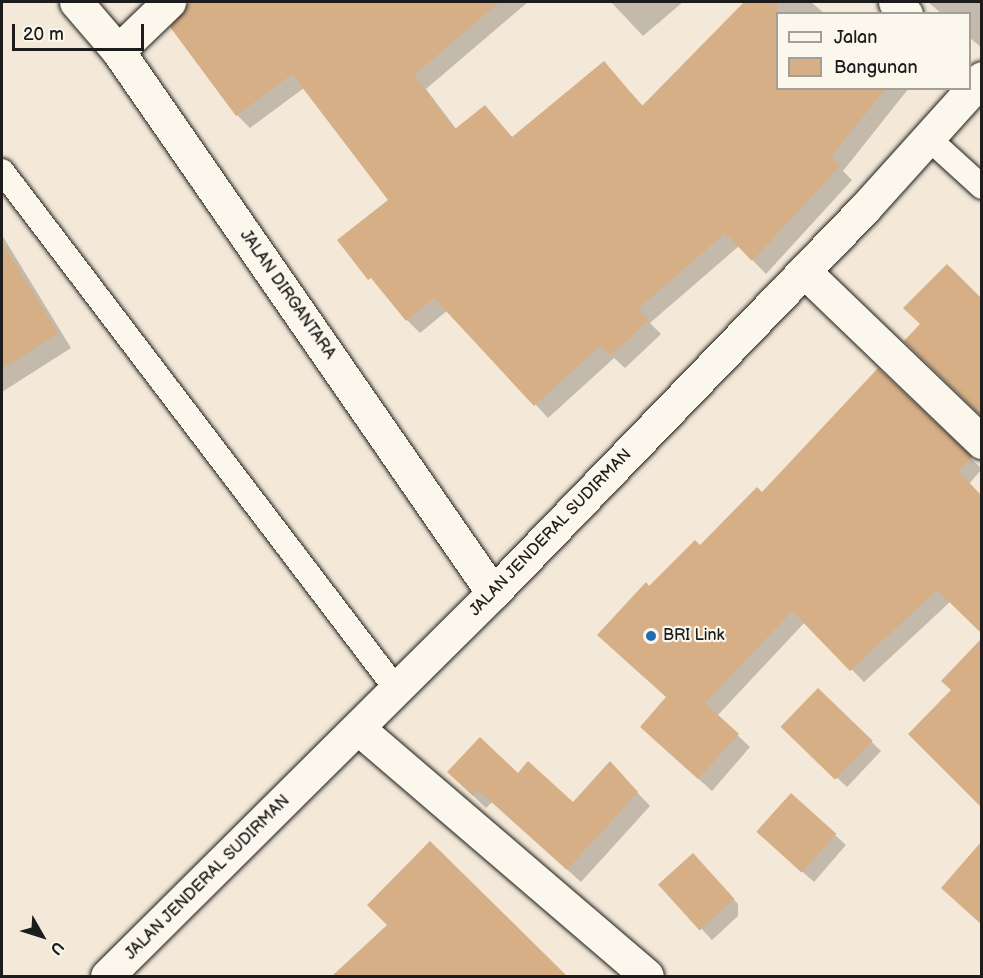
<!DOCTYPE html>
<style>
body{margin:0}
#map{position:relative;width:983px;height:978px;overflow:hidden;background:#f4e9d8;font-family:"Balsamiq Sans",sans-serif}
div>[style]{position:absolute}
.shadow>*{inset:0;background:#0003}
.building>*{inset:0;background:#d6af87;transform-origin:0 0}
.roads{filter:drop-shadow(0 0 2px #1c1c1c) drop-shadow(0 0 2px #1c1c1c)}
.service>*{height:24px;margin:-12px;padding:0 12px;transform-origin:12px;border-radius:12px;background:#fbf7ec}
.minor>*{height:33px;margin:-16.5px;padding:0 16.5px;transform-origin:16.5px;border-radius:16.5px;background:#fbf7ec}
.trunk>*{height:33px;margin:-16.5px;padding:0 16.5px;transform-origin:16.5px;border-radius:16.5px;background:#fbf7ec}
.dots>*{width:16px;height:16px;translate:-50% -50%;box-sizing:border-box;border:3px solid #fbf7ec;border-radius:50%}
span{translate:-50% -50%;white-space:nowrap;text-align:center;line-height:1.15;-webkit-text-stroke:4.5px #fbf7ec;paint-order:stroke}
.street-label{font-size:16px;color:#1c1c1c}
.poi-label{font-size:16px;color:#1c1c1c}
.left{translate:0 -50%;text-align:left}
.frame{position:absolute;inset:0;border:3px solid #1c1c1c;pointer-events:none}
.legend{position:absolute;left:776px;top:12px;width:195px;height:78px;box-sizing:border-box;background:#fbf7ec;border:2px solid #a29f99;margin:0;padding:8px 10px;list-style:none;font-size:18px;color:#1c1c1c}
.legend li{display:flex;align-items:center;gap:12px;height:30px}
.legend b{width:30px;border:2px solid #a29f99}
.north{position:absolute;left:12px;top:906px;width:60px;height:60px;-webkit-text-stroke:4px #fbf7ec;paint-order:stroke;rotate:129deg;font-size:16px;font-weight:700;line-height:24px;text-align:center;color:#1c1c1c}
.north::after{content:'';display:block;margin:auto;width:21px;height:27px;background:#1c1c1c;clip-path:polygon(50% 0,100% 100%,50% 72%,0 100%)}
.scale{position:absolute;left:12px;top:24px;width:132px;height:27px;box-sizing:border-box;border:3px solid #1c1c1c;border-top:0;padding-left:8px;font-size:18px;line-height:21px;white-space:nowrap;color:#1c1c1c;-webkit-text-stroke:4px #fbf7ec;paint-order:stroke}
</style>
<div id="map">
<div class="shadow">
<i style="clip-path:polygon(192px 2px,528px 2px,426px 89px,457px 130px,485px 107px,513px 138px,604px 63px,643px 106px,746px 2px,811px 2px,825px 14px,778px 14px,778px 88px,909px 88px,843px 171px,852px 180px,766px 274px,739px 246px,650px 323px,661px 334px,625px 368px,614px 358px,548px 418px,448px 310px,420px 333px,407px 320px,390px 200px,304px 88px,250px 128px,237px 115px,188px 4px)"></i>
<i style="clip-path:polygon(611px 2px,683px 2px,643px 36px)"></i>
<i style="clip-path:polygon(928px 2px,982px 2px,982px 48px,970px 38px,970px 14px,942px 14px)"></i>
<i style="clip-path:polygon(2px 235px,71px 348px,2px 392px)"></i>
<i style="clip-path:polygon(982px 298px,982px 415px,906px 341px)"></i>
<i style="clip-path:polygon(878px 370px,982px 469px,969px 484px,982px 497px,982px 631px,951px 601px,864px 682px,805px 622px,717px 716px,750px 747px,712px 791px,654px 739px,668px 698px,649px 588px,762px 494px)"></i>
<i style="clip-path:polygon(982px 641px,982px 805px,910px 734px,953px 690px,943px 681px)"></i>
<i style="clip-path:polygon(818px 690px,881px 751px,847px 787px,792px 736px)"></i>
<i style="clip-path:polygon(449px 772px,518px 775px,573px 804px,622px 776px,650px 806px,581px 882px,492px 802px,486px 808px)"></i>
<i style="clip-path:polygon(835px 835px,846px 845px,814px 882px,770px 843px)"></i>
<i style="clip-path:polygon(982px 844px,982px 921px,980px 922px,943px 888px)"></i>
<i style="clip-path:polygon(710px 873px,738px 904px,738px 916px,712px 940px,661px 885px)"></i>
<i style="clip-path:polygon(390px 925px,537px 949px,507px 976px,334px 976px)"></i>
</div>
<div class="building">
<i style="clip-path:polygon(190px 2px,500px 2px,414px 75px,455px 129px,485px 105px,512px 137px,604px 61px,642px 106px,744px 2px,777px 2px,777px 88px,886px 88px,831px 157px,840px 166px,752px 261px,725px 233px,638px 309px,649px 320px,610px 356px,601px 345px,534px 406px,434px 298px,406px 321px,371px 278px,368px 280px,337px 240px,388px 200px,292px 74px,236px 116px,170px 27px)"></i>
<i style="clip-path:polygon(2px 242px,58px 333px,2px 369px)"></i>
<i style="clip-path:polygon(947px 264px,981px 298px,981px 416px,904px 341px,920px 324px,903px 308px)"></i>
<i style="clip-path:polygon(878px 368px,972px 457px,958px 471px,981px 495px,981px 633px,937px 590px,850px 671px,792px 611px,705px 703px,739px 734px,698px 779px,640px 727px,666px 697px,597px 635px,646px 582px,649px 586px,695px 540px,700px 545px,757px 487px,762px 492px)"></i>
<i style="clip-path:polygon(981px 639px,981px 807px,908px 734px,951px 690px,941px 681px)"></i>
<i style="left:818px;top:688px;width:76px;height:54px;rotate:44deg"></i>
<i style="clip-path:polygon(480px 737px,518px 773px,528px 761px,573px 802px,610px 761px,638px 792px,567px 870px,478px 790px,473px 796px,447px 772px)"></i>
<i style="left:791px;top:793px;width:61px;height:52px;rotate:42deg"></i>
<i style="clip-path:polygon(430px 841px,567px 976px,332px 976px,387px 925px,367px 905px)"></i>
<i style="clip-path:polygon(981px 842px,981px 924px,941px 888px)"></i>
<i style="left:693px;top:853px;width:62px;height:47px;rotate:48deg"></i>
</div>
<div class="roads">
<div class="service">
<i style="left:927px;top:137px;width:74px;rotate:42.3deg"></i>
<i style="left:2px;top:171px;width:652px;rotate:52.73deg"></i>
</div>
<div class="minor">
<i style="left:76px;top:2px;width:65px;rotate:49.4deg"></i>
<i style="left:118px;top:51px;width:659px;rotate:55.32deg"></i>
<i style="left:895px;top:2px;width:16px;rotate:47deg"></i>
<i style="left:118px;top:51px;width:71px;rotate:-43.9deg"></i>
<i style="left:804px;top:271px;width:247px;rotate:43.9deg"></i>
<i style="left:359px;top:729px;width:379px;rotate:40.6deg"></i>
</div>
<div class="trunk">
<i style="left:107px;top:976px;width:544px;rotate:-44.78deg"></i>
<i style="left:493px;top:593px;width:534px;rotate:-45.99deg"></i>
<i style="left:864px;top:209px;width:176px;rotate:-48deg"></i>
</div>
</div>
<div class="dots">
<i style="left:651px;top:636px;background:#1f6fb2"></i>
</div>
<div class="street-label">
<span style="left:287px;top:295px;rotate:55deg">JALAN DIRGANTARA</span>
<span style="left:551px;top:533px;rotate:-46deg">JALAN JENDERAL SUDIRMAN</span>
<span style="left:208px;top:878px;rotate:-45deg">JALAN JENDERAL SUDIRMAN</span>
</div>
<div class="poi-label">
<span class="left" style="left:663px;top:636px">BRI Link</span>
</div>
<div class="frame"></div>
<ul class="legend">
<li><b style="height:8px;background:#fbf7ec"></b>Jalan</li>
<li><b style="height:16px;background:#d6af87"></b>Bangunan</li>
</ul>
<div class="north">U</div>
<div class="scale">20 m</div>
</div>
